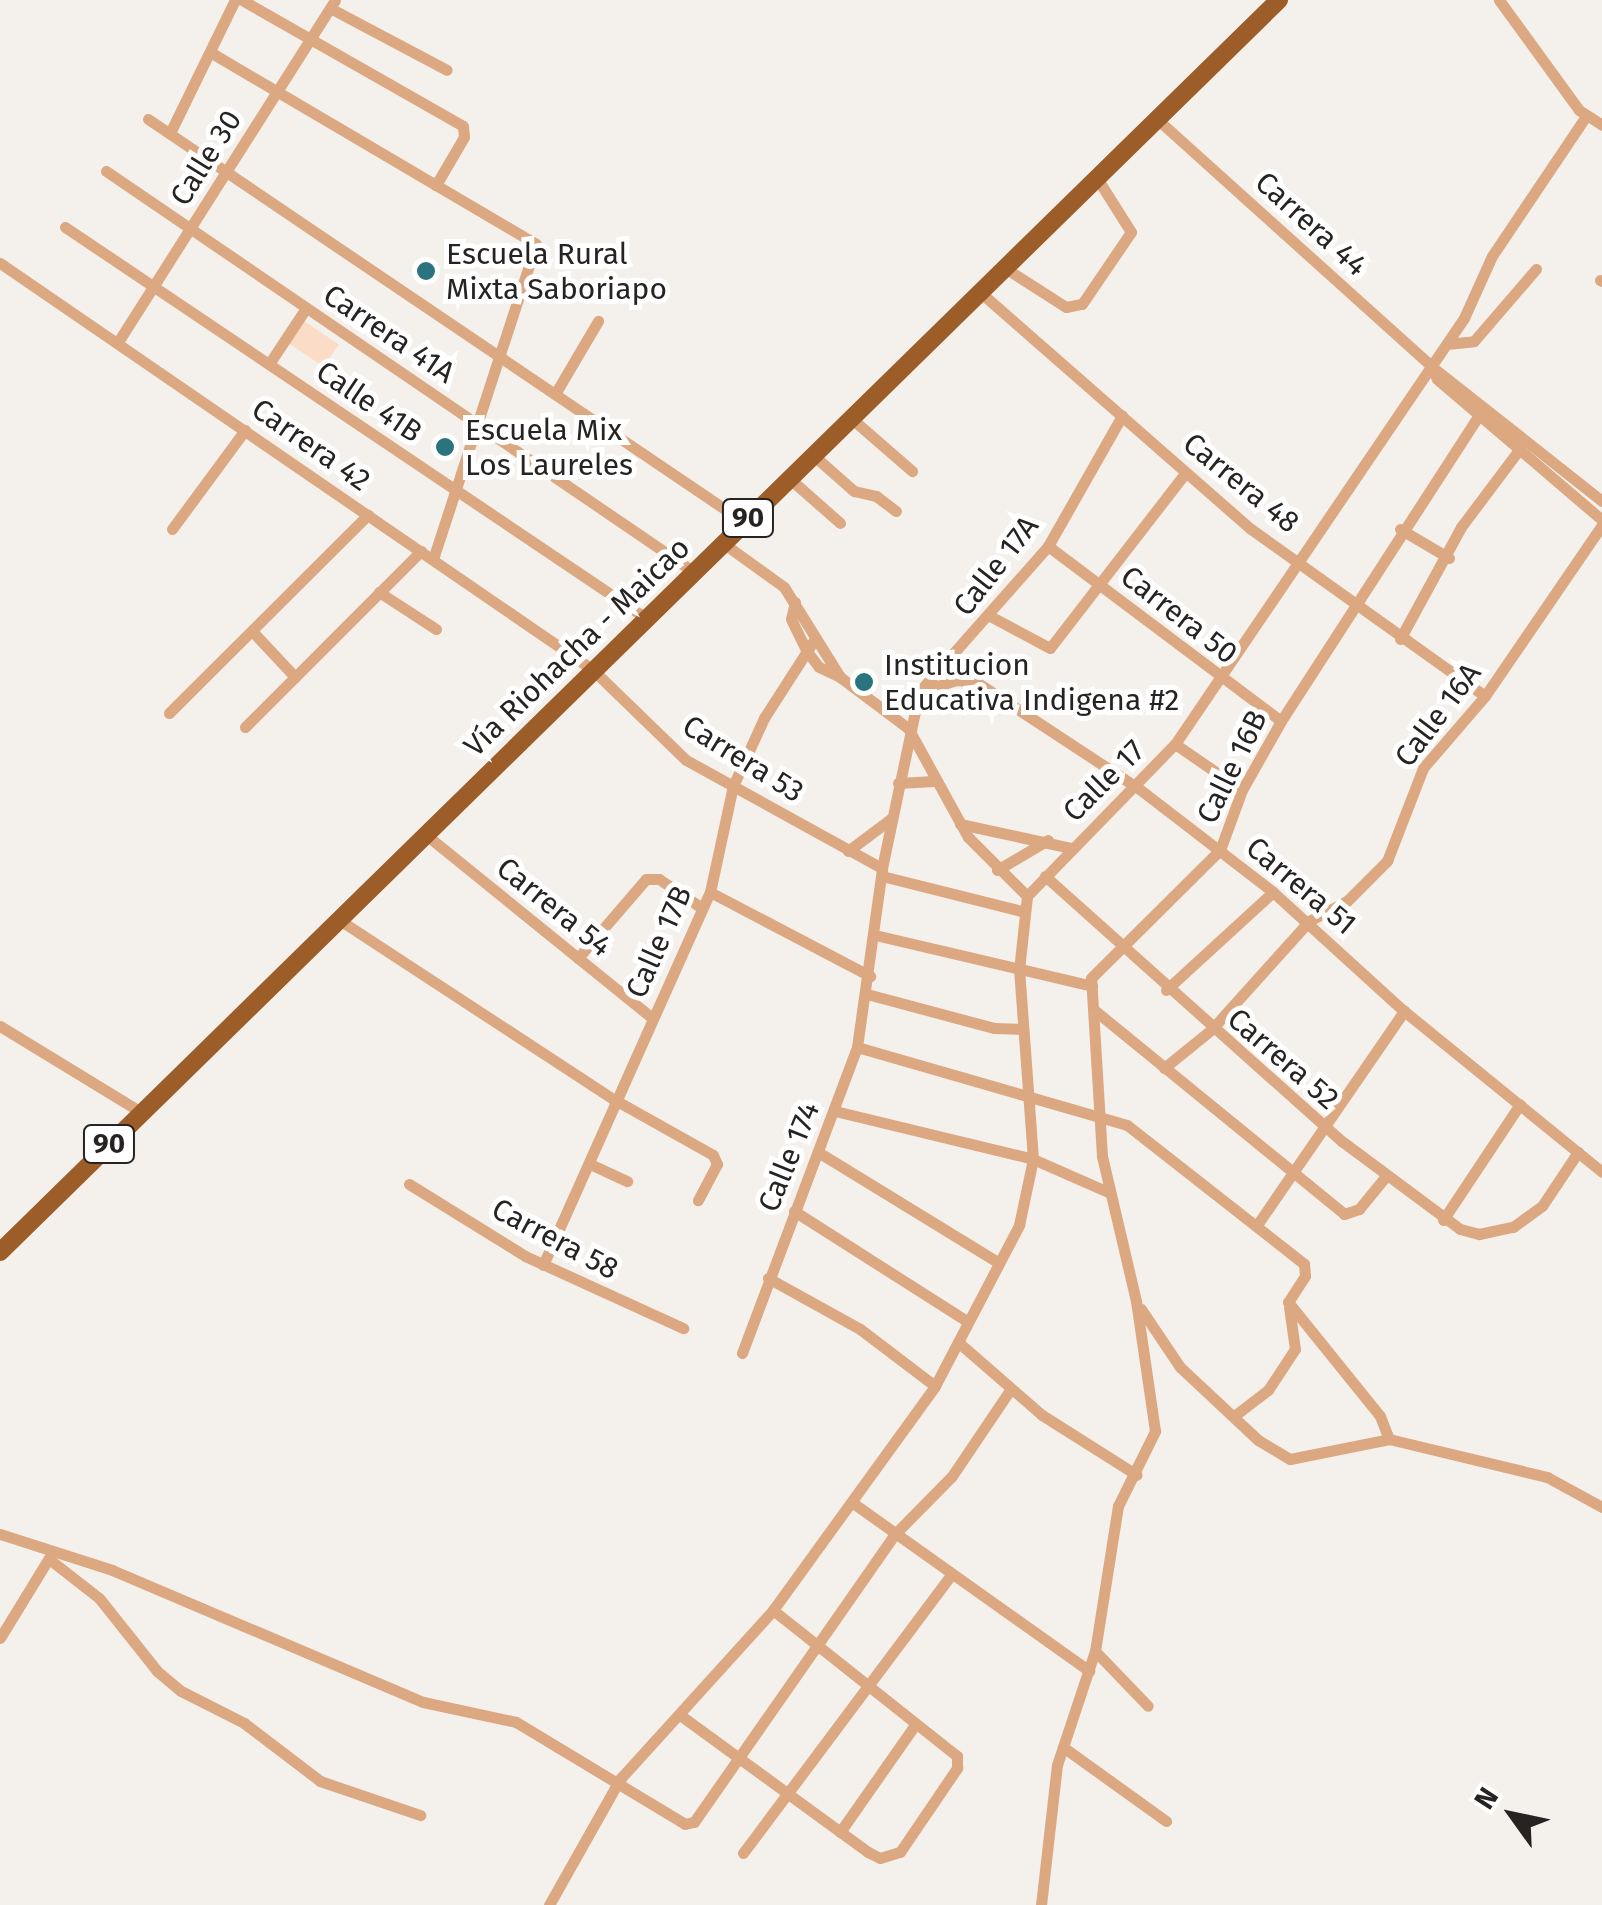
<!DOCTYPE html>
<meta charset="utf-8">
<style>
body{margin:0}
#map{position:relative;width:1602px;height:1905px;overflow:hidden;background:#f4f0ec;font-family:"Fira Sans",sans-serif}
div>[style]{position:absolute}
.green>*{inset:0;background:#fadcc7;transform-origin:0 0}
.minor>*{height:11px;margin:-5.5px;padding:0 5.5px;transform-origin:5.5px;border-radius:5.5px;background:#dca882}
.highway>*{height:18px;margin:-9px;padding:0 9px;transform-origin:9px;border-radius:9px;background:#9d5d28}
.dots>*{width:28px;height:28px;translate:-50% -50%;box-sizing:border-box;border:5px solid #fff;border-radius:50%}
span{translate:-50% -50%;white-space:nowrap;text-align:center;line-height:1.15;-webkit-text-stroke:10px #fff;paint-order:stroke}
.shield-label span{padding:2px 8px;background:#fff;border:2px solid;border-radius:8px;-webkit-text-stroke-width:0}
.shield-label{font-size:28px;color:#262423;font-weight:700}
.street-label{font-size:30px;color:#262423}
.poi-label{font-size:30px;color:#262423}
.left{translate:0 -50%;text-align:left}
.north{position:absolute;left:1462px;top:1765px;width:100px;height:100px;-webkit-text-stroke:8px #fff;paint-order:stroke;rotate:303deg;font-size:28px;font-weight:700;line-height:40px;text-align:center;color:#262423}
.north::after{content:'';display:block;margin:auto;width:35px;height:45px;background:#262423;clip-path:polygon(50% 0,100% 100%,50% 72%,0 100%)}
</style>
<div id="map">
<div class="green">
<i style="left:304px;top:321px;width:42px;height:27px;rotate:34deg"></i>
</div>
<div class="minor">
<i style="left:242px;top:0;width:254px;rotate:29.7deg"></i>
<i style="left:463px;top:126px;width:11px;rotate:85deg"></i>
<i style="left:464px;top:137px;width:56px;rotate:120.3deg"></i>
<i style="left:1499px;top:0;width:136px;rotate:54deg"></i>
<i style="left:1579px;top:110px;width:27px;rotate:33deg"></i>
<i style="left:330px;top:8px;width:132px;rotate:27.9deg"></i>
<i style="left:210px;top:52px;width:378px;rotate:30.5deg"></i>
<i style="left:536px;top:244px;width:331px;rotate:108.1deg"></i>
<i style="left:148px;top:119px;width:719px;rotate:34.07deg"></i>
<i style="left:1157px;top:119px;width:369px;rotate:42deg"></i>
<i style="left:1431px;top:366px;width:218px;rotate:38.3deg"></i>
<i style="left:170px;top:133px;width:148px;rotate:-64deg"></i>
<i style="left:106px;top:171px;width:712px;rotate:34.29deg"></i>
<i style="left:65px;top:227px;width:700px;rotate:33.94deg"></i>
<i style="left:0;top:263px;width:719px;rotate:34.46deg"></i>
<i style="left:593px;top:670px;width:129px;rotate:44.1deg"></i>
<i style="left:686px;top:760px;width:224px;rotate:28.9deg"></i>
<i style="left:1005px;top:268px;width:72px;rotate:32.6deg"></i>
<i style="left:1066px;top:307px;width:16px;rotate:-11deg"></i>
<i style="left:1082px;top:304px;width:87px;rotate:-55.8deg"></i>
<i style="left:1131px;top:232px;width:64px;rotate:-122.2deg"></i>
<i style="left:1600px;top:280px;width:2px;rotate:27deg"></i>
<i style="left:980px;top:292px;width:360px;rotate:41.2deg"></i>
<i style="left:1251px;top:529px;width:287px;rotate:35.5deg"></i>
<i style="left:118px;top:342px;width:405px;rotate:-57.6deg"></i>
<i style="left:1447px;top:344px;width:27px;rotate:-6deg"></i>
<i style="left:1474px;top:341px;width:95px;rotate:-49.3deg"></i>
<i style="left:269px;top:364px;width:67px;rotate:-56.5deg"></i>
<i style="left:1431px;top:366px;width:14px;rotate:65deg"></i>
<i style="left:1437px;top:379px;width:217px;rotate:40.5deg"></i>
<i style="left:555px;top:394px;width:85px;rotate:-59.5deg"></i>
<i style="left:851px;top:418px;width:81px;rotate:41deg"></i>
<i style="left:813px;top:455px;width:55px;rotate:41.3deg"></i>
<i style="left:854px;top:491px;width:23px;rotate:13deg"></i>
<i style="left:876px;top:496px;width:25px;rotate:37deg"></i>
<i style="left:789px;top:478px;width:68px;rotate:41.4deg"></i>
<i style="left:172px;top:529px;width:123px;rotate:-53.6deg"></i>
<i style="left:1400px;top:529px;width:57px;rotate:30.6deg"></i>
<i style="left:723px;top:543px;width:75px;rotate:35.8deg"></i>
<i style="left:784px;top:587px;width:106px;rotate:58.1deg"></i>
<i style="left:840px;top:677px;width:85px;rotate:36.9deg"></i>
<i style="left:908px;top:728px;width:124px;rotate:61.2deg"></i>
<i style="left:968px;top:837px;width:83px;rotate:45deg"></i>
<i style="left:1048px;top:546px;width:291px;rotate:36.9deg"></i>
<i style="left:379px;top:592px;width:68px;rotate:33deg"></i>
<i style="left:795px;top:602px;width:17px;rotate:103deg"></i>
<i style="left:791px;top:619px;width:34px;rotate:64deg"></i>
<i style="left:806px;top:650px;width:21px;rotate:53deg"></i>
<i style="left:819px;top:667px;width:23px;rotate:25deg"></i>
<i style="left:990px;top:616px;width:68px;rotate:28.1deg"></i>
<i style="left:1050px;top:648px;width:222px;rotate:-52.3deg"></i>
<i style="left:252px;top:631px;width:63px;rotate:46.9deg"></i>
<i style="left:1400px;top:639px;width:128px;rotate:-61.4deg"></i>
<i style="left:1461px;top:527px;width:95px;rotate:-53.1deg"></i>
<i style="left:954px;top:657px;width:35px;rotate:47deg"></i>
<i style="left:978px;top:683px;width:191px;rotate:33.3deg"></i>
<i style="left:1138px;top:788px;width:170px;rotate:37.6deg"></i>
<i style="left:1273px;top:892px;width:177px;rotate:42.3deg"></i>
<i style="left:1404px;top:1011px;width:255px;rotate:39.1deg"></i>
<i style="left:919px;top:692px;width:39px;rotate:-18deg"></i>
<i style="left:956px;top:680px;width:21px;rotate:5deg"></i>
<i style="left:169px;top:713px;width:281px;rotate:-44.9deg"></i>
<i style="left:245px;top:727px;width:249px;rotate:-45deg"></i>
<i style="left:1175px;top:744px;width:81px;rotate:34.5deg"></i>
<i style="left:898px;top:783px;width:36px;rotate:-3deg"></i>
<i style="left:960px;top:824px;width:114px;rotate:12.2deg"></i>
<i style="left:425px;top:834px;width:292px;rotate:39deg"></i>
<i style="left:848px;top:851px;width:55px;rotate:-36.9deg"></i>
<i style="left:997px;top:870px;width:59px;rotate:-30.5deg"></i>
<i style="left:882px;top:876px;width:147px;rotate:14.1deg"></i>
<i style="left:1045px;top:876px;width:399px;rotate:41.8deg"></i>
<i style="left:1343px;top:1142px;width:146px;rotate:36.6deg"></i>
<i style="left:1460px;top:1229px;width:20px;rotate:15deg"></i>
<i style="left:1479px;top:1234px;width:35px;rotate:-12deg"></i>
<i style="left:1513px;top:1227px;width:36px;rotate:-36deg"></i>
<i style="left:1542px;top:1206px;width:65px;rotate:-56.3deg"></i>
<i style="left:710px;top:892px;width:181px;rotate:27.7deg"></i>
<i style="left:338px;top:919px;width:331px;rotate:33.2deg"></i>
<i style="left:615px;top:1100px;width:112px;rotate:29.3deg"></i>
<i style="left:713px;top:1155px;width:10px;rotate:66deg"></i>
<i style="left:717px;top:1164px;width:41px;rotate:117.8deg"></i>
<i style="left:875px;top:935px;width:223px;rotate:13.2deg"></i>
<i style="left:578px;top:958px;width:104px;rotate:-49.3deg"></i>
<i style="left:646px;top:879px;width:13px"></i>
<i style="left:659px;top:879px;width:52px;rotate:34deg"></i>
<i style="left:1166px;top:990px;width:145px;rotate:-42.5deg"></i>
<i style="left:867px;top:994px;width:131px;rotate:15deg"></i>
<i style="left:994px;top:1028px;width:29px;rotate:2deg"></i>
<i style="left:1093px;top:1009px;width:324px;rotate:39.2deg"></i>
<i style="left:1344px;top:1214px;width:16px;rotate:-18deg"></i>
<i style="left:1359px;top:1209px;width:43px;rotate:-50.7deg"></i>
<i style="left:0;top:1026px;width:165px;rotate:31.4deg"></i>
<i style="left:857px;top:1047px;width:281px;rotate:16.1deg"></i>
<i style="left:1127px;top:1125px;width:225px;rotate:38.1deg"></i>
<i style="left:1304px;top:1264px;width:12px;rotate:85deg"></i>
<i style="left:1305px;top:1276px;width:31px;rotate:123deg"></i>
<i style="left:1288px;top:1302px;width:146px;rotate:51.1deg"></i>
<i style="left:1380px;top:1416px;width:25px;rotate:69deg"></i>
<i style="left:1164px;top:1068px;width:60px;rotate:-39deg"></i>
<i style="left:1211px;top:1030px;width:147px;rotate:-48deg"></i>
<i style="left:1309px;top:921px;width:43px;rotate:-27.8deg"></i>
<i style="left:1347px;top:901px;width:57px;rotate:-45deg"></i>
<i style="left:1387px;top:861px;width:100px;rotate:-68.8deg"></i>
<i style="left:1423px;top:768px;width:95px;rotate:-49.3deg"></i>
<i style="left:1485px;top:696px;width:207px;rotate:-55.6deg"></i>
<i style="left:835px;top:1111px;width:204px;rotate:13.6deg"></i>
<i style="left:1033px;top:1159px;width:82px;rotate:23.7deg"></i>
<i style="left:818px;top:1152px;width:212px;rotate:31.5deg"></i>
<i style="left:590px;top:1164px;width:41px;rotate:24.7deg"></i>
<i style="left:409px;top:1184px;width:137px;rotate:31.8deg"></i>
<i style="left:525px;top:1256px;width:174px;rotate:24.5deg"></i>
<i style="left:794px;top:1211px;width:206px;rotate:32.5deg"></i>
<i style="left:1443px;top:1220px;width:139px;rotate:-56.4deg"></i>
<i style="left:1257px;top:1225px;width:260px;rotate:-55.5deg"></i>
<i style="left:543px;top:1265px;width:409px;rotate:-65.9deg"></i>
<i style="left:710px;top:892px;width:108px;rotate:-77.8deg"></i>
<i style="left:733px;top:786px;width:75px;rotate:-65.5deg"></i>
<i style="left:764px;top:718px;width:93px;rotate:-57.3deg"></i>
<i style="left:768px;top:1278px;width:105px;rotate:29deg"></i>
<i style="left:860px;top:1329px;width:94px;rotate:37.2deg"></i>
<i style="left:1141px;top:1309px;width:70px;rotate:56.1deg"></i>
<i style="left:1180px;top:1367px;width:107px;rotate:43.1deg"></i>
<i style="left:1258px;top:1440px;width:37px;rotate:31deg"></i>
<i style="left:1290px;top:1459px;width:101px;rotate:-11.4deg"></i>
<i style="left:1389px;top:1439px;width:163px;rotate:13.5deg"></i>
<i style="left:1547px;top:1477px;width:63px;rotate:28.6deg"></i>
<i style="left:958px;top:1342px;width:111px;rotate:41deg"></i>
<i style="left:1042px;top:1415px;width:112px;rotate:32.3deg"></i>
<i style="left:742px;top:1353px;width:327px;rotate:-69.4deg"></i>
<i style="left:857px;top:1047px;width:181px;rotate:-82deg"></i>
<i style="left:882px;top:868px;width:180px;rotate:-78.1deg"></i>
<i style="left:919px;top:692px;width:195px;rotate:-48.5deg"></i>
<i style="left:1048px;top:546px;width:150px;rotate:-60.4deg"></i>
<i style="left:1234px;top:1416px;width:43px;rotate:-37.4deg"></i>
<i style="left:1268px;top:1390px;width:49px;rotate:-56.6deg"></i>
<i style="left:1295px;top:1349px;width:42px;rotate:-98.1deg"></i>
<i style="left:853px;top:1503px;width:290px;rotate:35.4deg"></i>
<i style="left:0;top:1534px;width:118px;rotate:17.8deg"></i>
<i style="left:112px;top:1570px;width:338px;rotate:23deg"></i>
<i style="left:423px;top:1702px;width:95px;rotate:12.1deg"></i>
<i style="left:516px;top:1722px;width:197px;rotate:31.1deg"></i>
<i style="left:685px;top:1824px;width:9px;rotate:-13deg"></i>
<i style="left:694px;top:1822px;width:350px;rotate:-55.1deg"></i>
<i style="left:894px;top:1535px;width:83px;rotate:-45.5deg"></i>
<i style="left:952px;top:1476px;width:104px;rotate:-56deg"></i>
<i style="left:49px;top:1559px;width:63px;rotate:38deg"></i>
<i style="left:99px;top:1598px;width:93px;rotate:51.5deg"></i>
<i style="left:157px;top:1671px;width:31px;rotate:40deg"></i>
<i style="left:181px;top:1691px;width:71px;rotate:26.9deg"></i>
<i style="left:244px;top:1723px;width:96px;rotate:37.3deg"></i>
<i style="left:320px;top:1781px;width:106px;rotate:18.8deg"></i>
<i style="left:0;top:1638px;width:100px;rotate:-58.5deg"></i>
<i style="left:1095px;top:1651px;width:76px;rotate:46.1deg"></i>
<i style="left:680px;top:1715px;width:233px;rotate:36.1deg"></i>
<i style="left:868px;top:1852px;width:13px;rotate:27deg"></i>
<i style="left:880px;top:1858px;width:21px;rotate:-17deg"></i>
<i style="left:900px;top:1852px;width:102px;rotate:-55.8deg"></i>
<i style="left:957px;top:1768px;width:12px;rotate:-90deg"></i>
<i style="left:957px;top:1756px;width:235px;rotate:-141.6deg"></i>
<i style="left:1063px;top:1747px;width:127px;rotate:35.7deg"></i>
<i style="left:840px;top:1832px;width:131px;rotate:-55deg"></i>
<i style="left:743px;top:1853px;width:347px;rotate:-53.2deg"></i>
<i style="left:549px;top:1905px;width:145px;rotate:-60.6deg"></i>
<i style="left:620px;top:1779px;width:228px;rotate:-47.8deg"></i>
<i style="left:773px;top:1610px;width:276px;rotate:-54.1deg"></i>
<i style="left:935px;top:1386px;width:182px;rotate:-62.4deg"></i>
<i style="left:1019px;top:1225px;width:67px;rotate:-78deg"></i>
<i style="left:1033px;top:1159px;width:190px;rotate:-94.2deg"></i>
<i style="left:1019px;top:970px;width:74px;rotate:-83.8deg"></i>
<i style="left:1027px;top:896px;width:212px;rotate:-45.8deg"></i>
<i style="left:1175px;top:744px;width:515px;rotate:-55.85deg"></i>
<i style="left:1464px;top:318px;width:68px;rotate:-65.7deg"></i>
<i style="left:1492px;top:256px;width:169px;rotate:-56.1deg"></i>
<i style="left:1041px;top:1905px;width:141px;rotate:-83.5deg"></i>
<i style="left:1057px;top:1765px;width:120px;rotate:-71.6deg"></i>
<i style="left:1095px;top:1651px;width:147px;rotate:-81deg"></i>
<i style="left:1118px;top:1506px;width:84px;rotate:-63.7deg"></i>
<i style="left:1155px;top:1431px;width:131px;rotate:-98.3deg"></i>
<i style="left:1136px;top:1301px;width:149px;rotate:-103.2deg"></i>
<i style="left:1102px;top:1156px;width:178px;rotate:-93.5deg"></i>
<i style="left:1091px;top:978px;width:182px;rotate:-44.8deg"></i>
<i style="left:1220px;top:850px;width:64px;rotate:-69.9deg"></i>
<i style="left:1242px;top:790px;width:79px;rotate:-60.5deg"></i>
<i style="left:1281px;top:721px;width:363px;rotate:-57.1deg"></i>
</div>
<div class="highway">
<i style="left:0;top:1252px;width:1790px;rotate:-44.39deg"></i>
</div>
<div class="dots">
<i style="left:426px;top:271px;background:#2b737e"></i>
<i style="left:445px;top:447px;background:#2b737e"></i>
<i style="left:864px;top:682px;background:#2b737e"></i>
</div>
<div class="shield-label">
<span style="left:748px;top:518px">90</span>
<span style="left:109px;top:1144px">90</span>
</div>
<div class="street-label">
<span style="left:206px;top:158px;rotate:-58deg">Calle 30</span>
<span style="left:1311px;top:224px;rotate:42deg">Carrera 44</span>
<span style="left:389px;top:334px;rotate:34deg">Carrera 41A</span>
<span style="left:369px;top:402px;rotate:34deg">Calle 41B</span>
<span style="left:311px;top:445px;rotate:35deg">Carrera 42</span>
<span style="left:1241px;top:483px;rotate:39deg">Carrera 48</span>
<span style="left:996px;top:566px;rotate:-52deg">Calle 17A</span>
<span style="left:1179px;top:615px;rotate:38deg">Carrera 50</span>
<span style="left:577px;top:647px;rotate:-44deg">Vía Riohacha - Maicao</span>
<span style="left:1438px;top:715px;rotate:-53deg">Calle 16A</span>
<span style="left:743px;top:759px;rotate:32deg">Carrera 53</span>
<span style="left:1232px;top:767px;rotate:-64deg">Calle 16B</span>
<span style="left:1104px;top:781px;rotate:-45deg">Calle 17</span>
<span style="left:1301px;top:886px;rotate:40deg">Carrera 51</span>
<span style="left:554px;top:907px;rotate:39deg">Carrera 54</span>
<span style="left:659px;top:942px;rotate:-66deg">Calle 17B</span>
<span style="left:1283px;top:1059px;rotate:41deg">Carrera 52</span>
<span style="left:789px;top:1157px;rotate:-68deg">Calle 174</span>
<span style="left:555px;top:1239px;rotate:28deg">Carrera 58</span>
</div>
<div class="poi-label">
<span class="left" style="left:446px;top:271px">Escuela Rural<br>Mixta Saboriapo</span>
<span class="left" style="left:465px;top:447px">Escuela Mix<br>Los Laureles</span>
<span class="left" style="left:884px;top:682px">Institucion<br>Educativa Indigena #2</span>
</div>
<div class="north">N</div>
</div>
